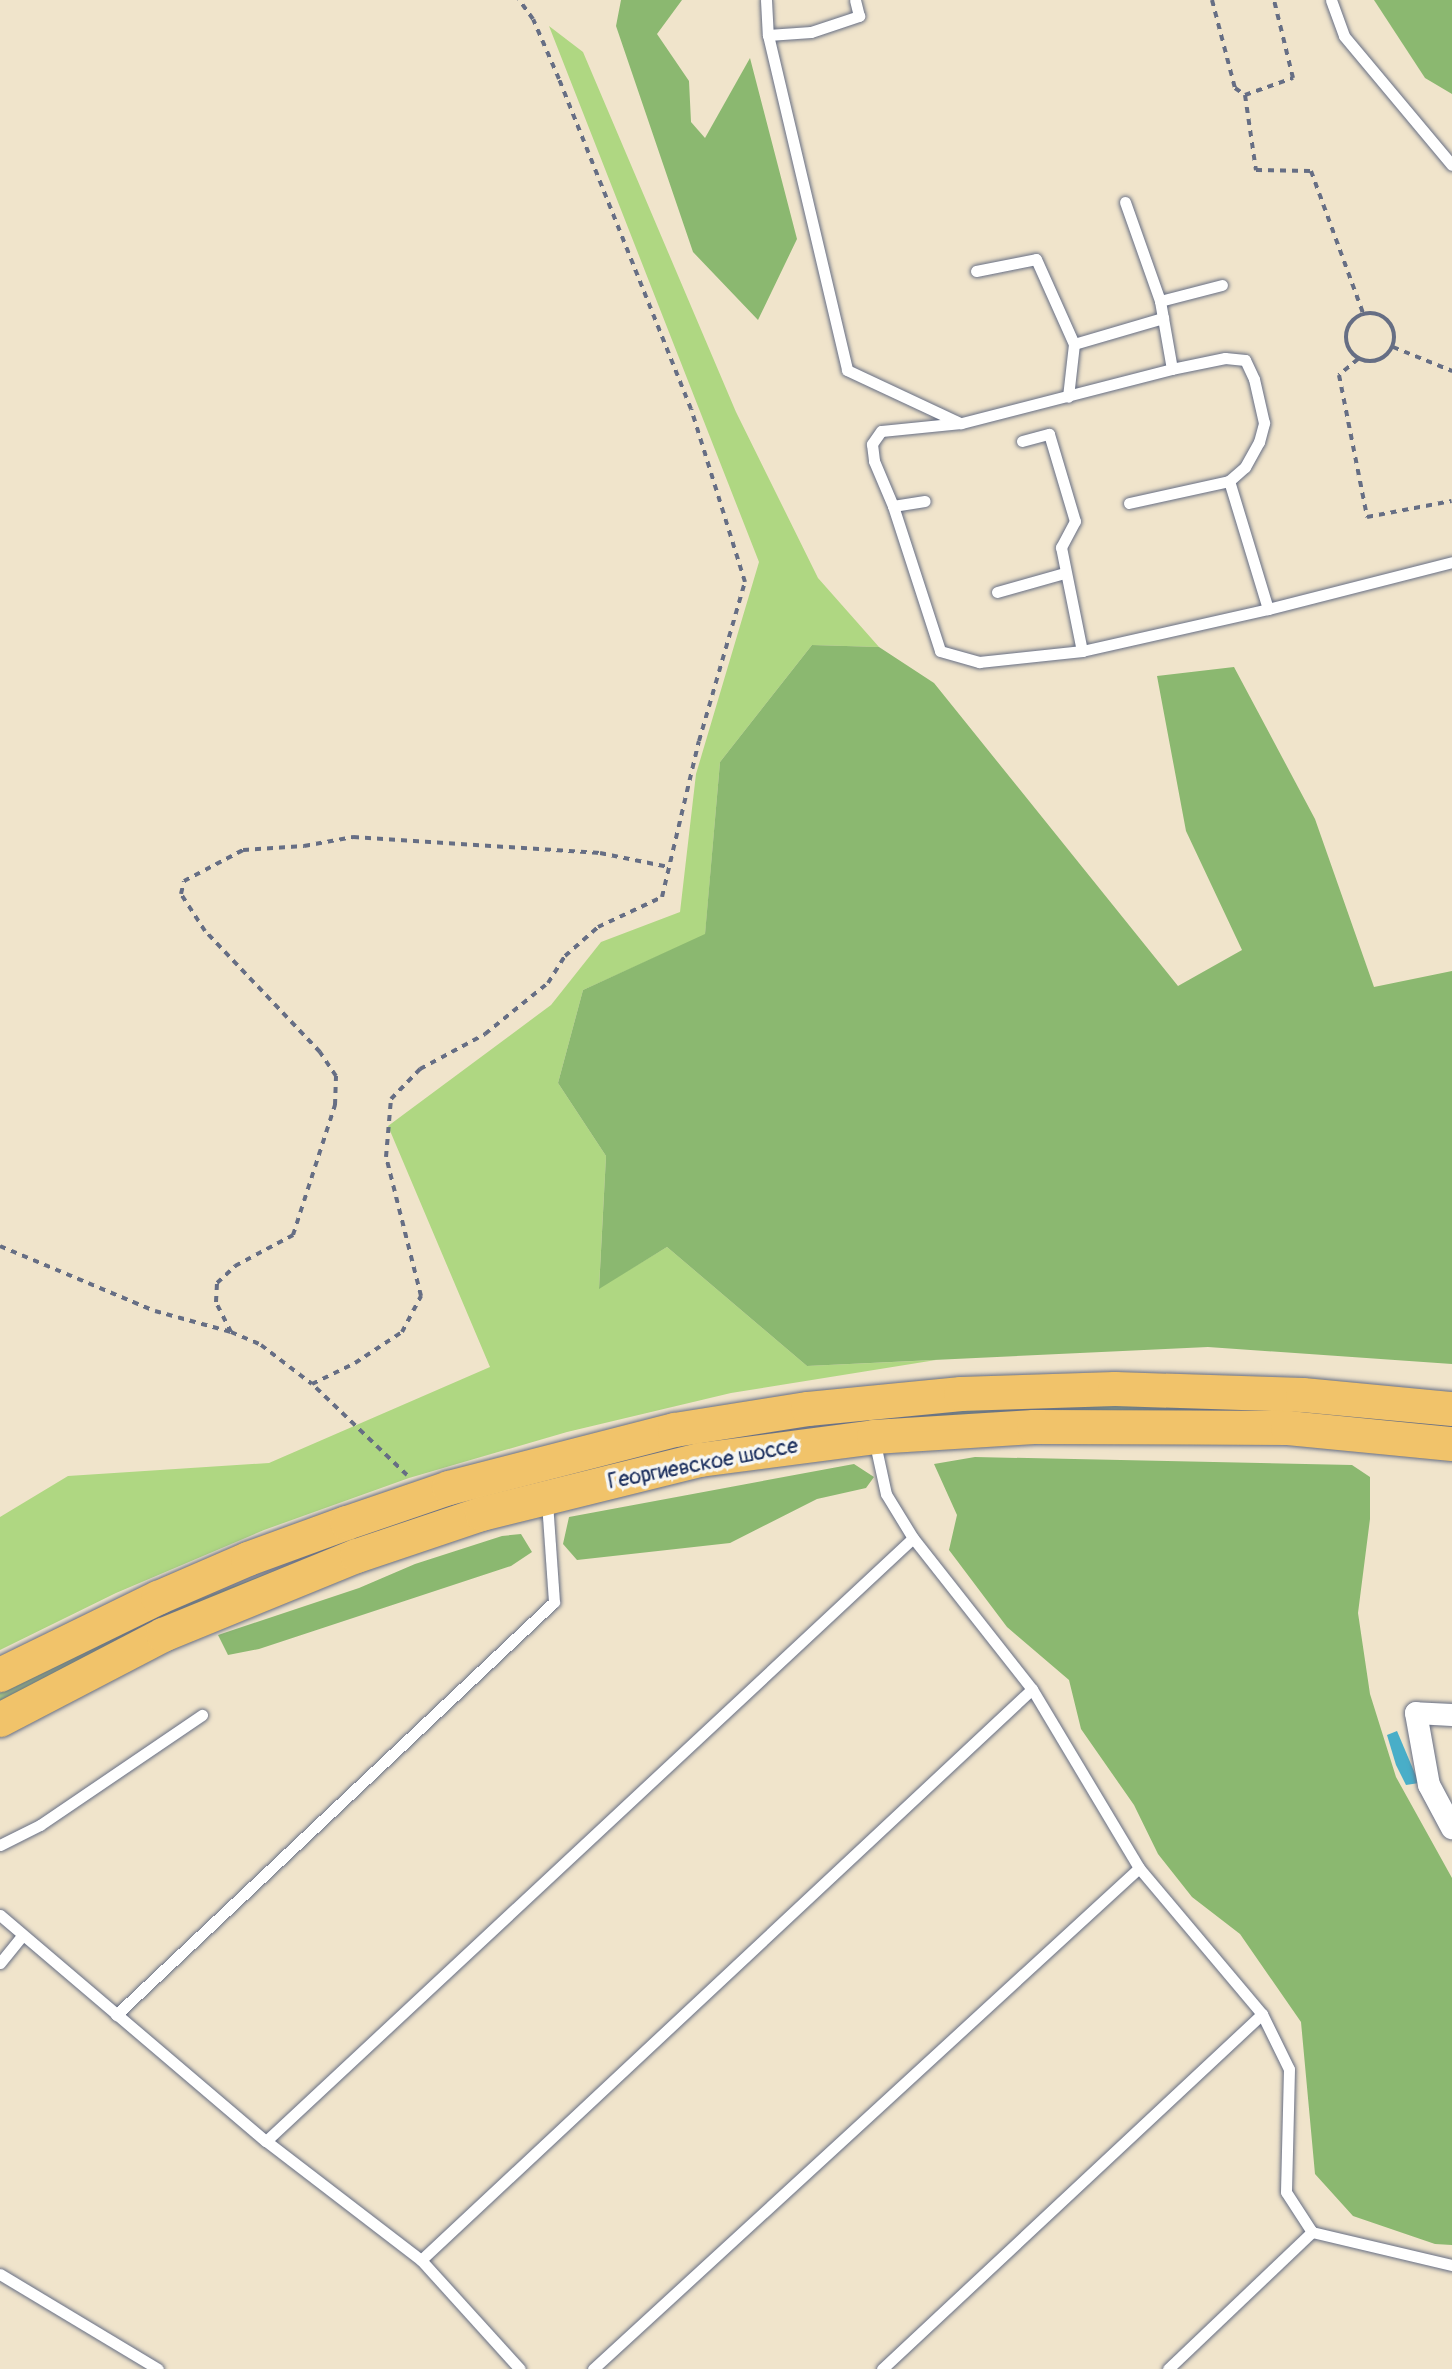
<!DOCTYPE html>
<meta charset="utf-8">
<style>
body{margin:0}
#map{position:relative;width:1452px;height:2369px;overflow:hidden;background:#f0e4cb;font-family:Pangolin,sans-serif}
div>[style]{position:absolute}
.green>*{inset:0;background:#afd782}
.forest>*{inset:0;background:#8bb870}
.water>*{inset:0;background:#49aec8}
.path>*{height:4px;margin-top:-2px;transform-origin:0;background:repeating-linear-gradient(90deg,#666e84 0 6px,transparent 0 12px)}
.path>.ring{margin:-2px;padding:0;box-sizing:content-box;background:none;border:4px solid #666e84;border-radius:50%}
.roads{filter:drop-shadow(0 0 2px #666e84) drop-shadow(0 0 2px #666e84)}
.lane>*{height:11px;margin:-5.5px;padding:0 5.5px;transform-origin:5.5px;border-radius:5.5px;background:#fff}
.street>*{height:22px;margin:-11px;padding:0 11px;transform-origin:11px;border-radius:11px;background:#fff}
.primary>*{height:34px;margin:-17px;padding:0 17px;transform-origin:17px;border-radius:17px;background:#f1c36a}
span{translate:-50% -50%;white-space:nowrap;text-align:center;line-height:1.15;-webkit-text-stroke:7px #f6f6f2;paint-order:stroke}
.street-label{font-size:22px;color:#1b2f5e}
</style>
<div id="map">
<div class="green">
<i style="clip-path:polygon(549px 26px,583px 52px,736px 412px,818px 578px,879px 647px,812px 645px,720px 762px,705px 935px,583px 990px,558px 1083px,606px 1156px,599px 1288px,667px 1247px,807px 1366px,936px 1360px,731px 1393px,567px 1432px,409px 1478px,264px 1530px,116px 1593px,0 1650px,0 1517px,68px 1476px,269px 1463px,490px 1367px,388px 1126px,551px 1005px,601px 942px,680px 912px,696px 774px,759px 562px)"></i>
<i style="clip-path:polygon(1126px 1400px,1298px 1406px,1452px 1422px,1452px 1431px,910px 1425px,908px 1414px)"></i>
<i style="clip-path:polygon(527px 1484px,0 1702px,0 1693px,163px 1613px,409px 1520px)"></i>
</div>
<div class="forest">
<i style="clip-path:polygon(621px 0,682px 0,657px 34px,689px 81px,691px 122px,705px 138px,750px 58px,797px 239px,758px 320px,693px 252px,616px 26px)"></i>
<i style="clip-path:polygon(1374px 0,1452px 0,1452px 94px,1425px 78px)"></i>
<i style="clip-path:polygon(812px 645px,879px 647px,934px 683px,1178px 986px,1242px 950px,1186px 831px,1157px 676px,1234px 667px,1315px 819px,1374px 987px,1452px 971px,1452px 1364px,1208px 1347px,807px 1366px,667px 1247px,599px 1289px,606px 1156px,558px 1083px,583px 990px,705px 934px,720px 762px)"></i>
<i style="clip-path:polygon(975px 1457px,1352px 1465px,1370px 1477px,1370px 1519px,1358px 1613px,1370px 1694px,1396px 1777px,1452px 1878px,1452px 2245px,1435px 2244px,1353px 2216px,1315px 2174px,1301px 2022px,1240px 1934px,1192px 1897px,1158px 1854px,1134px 1805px,1081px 1729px,1069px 1680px,1007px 1627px,949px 1550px,957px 1515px,934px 1464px)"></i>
<i style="clip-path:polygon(854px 1464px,874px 1477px,866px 1488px,817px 1499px,730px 1543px,577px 1560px,563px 1544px,569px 1517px)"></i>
<i style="clip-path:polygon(521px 1534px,532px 1552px,511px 1566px,259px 1649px,228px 1655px,218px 1635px,359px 1588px,415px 1564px,502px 1536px)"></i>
</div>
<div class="water">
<i style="clip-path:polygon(1397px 1731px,1419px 1783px,1406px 1785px,1396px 1765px,1387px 1735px)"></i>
</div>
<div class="path">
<i style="left:1212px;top:0;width:91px;rotate:75.4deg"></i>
<i style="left:1235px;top:88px;width:12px;rotate:35deg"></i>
<i style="left:1245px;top:95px;width:51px;rotate:-19.5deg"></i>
<i style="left:1293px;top:78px;width:80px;rotate:-103.7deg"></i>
<i style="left:1245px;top:95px;width:76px;rotate:81.7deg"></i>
<i style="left:1256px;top:170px;width:55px;rotate:1deg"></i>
<i style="left:1311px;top:171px;width:151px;rotate:69.9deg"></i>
<i class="ring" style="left:1346px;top:313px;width:44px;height:44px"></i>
<i style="left:1393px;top:347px;width:64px;rotate:22.1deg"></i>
<i style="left:1358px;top:359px;width:25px;rotate:140deg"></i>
<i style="left:1339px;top:375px;width:145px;rotate:78.8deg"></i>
<i style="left:1367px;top:517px;width:86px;rotate:-10.7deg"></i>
<i style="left:0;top:1246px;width:168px;rotate:22.8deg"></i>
<i style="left:155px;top:1311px;width:79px;rotate:15.4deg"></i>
<i style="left:231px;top:1332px;width:33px;rotate:23deg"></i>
<i style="left:261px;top:1345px;width:64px;rotate:37.4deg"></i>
<i style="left:231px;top:1332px;width:34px;rotate:-117deg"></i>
<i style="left:216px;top:1302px;width:19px;rotate:-87deg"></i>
<i style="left:217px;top:1283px;width:25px;rotate:-43deg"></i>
<i style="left:235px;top:1266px;width:66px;rotate:-28.1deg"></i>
<i style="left:293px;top:1235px;width:137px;rotate:-72.1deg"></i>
<i style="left:335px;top:1105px;width:29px;rotate:-88deg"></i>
<i style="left:336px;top:1076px;width:29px;rotate:-124deg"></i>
<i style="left:320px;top:1052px;width:167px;rotate:-133.5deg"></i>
<i style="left:205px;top:931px;width:44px;rotate:-123deg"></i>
<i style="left:181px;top:894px;width:13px;rotate:-77deg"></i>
<i style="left:184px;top:881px;width:67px;rotate:-27.7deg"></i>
<i style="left:243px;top:850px;width:61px;rotate:-3.8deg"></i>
<i style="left:304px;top:846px;width:50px;rotate:-10.4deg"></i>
<i style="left:353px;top:837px;width:248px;rotate:3.7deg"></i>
<i style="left:600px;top:853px;width:70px;rotate:11.5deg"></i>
<i style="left:407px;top:1475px;width:132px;rotate:-136.2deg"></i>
<i style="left:312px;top:1384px;width:48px;rotate:-26deg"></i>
<i style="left:355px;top:1363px;width:56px;rotate:-33.4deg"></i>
<i style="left:402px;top:1332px;width:41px;rotate:-62.2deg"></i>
<i style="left:421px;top:1296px;width:143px;rotate:-104.1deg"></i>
<i style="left:386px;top:1157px;width:58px;rotate:-85.1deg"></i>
<i style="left:391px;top:1099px;width:42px;rotate:-46deg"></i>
<i style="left:420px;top:1069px;width:74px;rotate:-28.3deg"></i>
<i style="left:485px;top:1034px;width:81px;rotate:-39deg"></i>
<i style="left:548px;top:983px;width:32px;rotate:-58deg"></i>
<i style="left:565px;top:956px;width:44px;rotate:-41.3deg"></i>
<i style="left:598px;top:927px;width:71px;rotate:-25.1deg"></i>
<i style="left:662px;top:897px;width:160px;rotate:-76.7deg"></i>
<i style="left:699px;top:741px;width:166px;rotate:-73.9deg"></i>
<i style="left:745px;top:582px;width:181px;rotate:-107.3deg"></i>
<i style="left:691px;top:409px;width:355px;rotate:-111.8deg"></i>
<i style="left:559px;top:79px;width:65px;rotate:-113.4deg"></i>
<i style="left:533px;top:19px;width:24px;rotate:-126deg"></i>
</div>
<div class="roads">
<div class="lane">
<i style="left:766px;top:0;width:35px;rotate:87deg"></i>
<i style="left:768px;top:35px;width:344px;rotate:76.7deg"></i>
<i style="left:847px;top:370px;width:125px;rotate:25.1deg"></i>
<i style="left:1331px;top:0;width:38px;rotate:70deg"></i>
<i style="left:1344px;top:36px;width:168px;rotate:50.1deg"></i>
<i style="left:768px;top:35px;width:43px;rotate:-4deg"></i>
<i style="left:811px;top:32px;width:51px;rotate:-18.4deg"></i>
<i style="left:859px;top:16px;width:16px;rotate:-104deg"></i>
<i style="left:1125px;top:202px;width:105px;rotate:70.5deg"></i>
<i style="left:1160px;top:301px;width:69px;rotate:80deg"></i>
<i style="left:976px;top:271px;width:61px;rotate:-11.3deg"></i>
<i style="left:1036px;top:259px;width:93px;rotate:65.9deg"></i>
<i style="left:1074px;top:344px;width:53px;rotate:96.5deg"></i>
<i style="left:1160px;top:301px;width:64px;rotate:-14.5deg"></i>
<i style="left:1074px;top:344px;width:93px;rotate:-16.3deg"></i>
<i style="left:1022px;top:441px;width:28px;rotate:-15deg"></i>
<i style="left:1049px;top:434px;width:91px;rotate:73.4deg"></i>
<i style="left:1075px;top:521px;width:30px;rotate:118deg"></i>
<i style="left:1061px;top:547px;width:106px;rotate:78.6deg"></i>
<i style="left:1129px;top:503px;width:102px;rotate:-12.4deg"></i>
<i style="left:893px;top:506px;width:32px;rotate:-9deg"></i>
<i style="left:997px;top:592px;width:70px;rotate:-15.8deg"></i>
<i style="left:1268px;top:609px;width:134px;rotate:-106.9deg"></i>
<i style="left:1229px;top:481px;width:21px;rotate:-41deg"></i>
<i style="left:1245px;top:467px;width:29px;rotate:-61deg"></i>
<i style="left:1259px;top:442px;width:20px;rotate:-75deg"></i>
<i style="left:1264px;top:423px;width:45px;rotate:-102.8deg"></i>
<i style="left:1254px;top:379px;width:21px;rotate:-115deg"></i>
<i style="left:1245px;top:360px;width:20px;rotate:-174deg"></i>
<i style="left:1225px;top:358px;width:54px;rotate:168.3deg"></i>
<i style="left:1172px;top:369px;width:218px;rotate:165.6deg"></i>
<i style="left:961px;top:423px;width:80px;rotate:174.3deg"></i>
<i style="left:881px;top:431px;width:16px;rotate:125deg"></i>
<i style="left:872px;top:444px;width:17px;rotate:83deg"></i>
<i style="left:874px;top:461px;width:49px;rotate:67.1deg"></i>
<i style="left:893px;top:506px;width:152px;rotate:72deg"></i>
<i style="left:940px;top:651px;width:41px;rotate:15.8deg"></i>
<i style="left:979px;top:662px;width:104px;rotate:-6.1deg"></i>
<i style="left:1082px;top:651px;width:191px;rotate:-12.7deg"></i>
<i style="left:1268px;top:609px;width:190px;rotate:-14.3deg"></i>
<i style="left:874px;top:1439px;width:56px;rotate:77.7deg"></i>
<i style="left:886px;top:1494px;width:52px;rotate:58.5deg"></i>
<i style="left:913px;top:1538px;width:192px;rotate:51.8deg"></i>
<i style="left:1032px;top:1689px;width:209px;rotate:59.1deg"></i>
<i style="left:1139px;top:1868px;width:191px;rotate:49.9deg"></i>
<i style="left:1262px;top:2014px;width:61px;rotate:63.9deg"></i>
<i style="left:1289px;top:2069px;width:123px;rotate:91.4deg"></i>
<i style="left:1286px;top:2192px;width:48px;rotate:57deg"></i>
<i style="left:1312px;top:2232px;width:144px;rotate:13.3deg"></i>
<i style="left:0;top:1845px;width:45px;rotate:-26.6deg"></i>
<i style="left:40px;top:1825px;width:196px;rotate:-34.2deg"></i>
<i style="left:0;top:1915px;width:349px;rotate:40.4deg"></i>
<i style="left:266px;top:2141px;width:195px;rotate:37.5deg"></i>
<i style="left:421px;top:2260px;width:147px;rotate:47.8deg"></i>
<i style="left:0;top:1963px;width:35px;rotate:-51deg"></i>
<i style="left:116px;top:2015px;width:602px;rotate:-43.32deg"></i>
<i style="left:554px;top:1602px;width:101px;rotate:-94deg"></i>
<i style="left:266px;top:2141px;width:884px;rotate:-42.98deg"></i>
<i style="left:421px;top:2260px;width:836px;rotate:-43.06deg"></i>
<i style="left:0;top:2274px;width:184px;rotate:31deg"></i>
<i style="left:593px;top:2369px;width:741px;rotate:-42.54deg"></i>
<i style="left:882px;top:2369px;width:520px;rotate:-43.05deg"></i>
<i style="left:1168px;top:2369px;width:199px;rotate:-43.6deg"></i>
</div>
<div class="street">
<i style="left:1452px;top:1715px;width:36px;rotate:-177deg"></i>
<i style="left:1416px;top:1713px;width:73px;rotate:79.8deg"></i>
<i style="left:1429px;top:1785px;width:49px;rotate:61.9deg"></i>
</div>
<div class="primary">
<i style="left:0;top:1675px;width:176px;rotate:-26deg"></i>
<i style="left:158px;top:1598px;width:98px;rotate:-23.4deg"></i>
<i style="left:248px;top:1559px;width:105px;rotate:-20deg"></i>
<i style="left:347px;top:1523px;width:108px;rotate:-18.9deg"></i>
<i style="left:449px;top:1488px;width:233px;rotate:-14.4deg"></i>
<i style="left:675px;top:1430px;width:135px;rotate:-9deg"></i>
<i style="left:808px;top:1409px;width:154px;rotate:-5.6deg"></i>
<i style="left:961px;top:1394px;width:154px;rotate:-1.9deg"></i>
<i style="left:1115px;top:1389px;width:188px;rotate:1.8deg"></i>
<i style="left:1303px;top:1395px;width:150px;rotate:5.4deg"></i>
<i style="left:0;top:1720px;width:184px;rotate:-27.5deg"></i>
<i style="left:163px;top:1635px;width:209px;rotate:-22.2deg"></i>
<i style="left:357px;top:1556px;width:132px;rotate:-18.6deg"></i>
<i style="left:482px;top:1514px;width:225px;rotate:-13.9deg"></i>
<i style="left:700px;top:1460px;width:176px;rotate:-7.5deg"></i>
<i style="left:874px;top:1437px;width:160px;rotate:-3.6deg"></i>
<i style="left:1034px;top:1427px;width:254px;rotate:0.2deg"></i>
<i style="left:1288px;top:1428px;width:165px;rotate:5.6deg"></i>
</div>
</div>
<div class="street-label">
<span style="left:703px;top:1464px;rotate:-11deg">Георгиевское шоссе</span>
</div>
</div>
